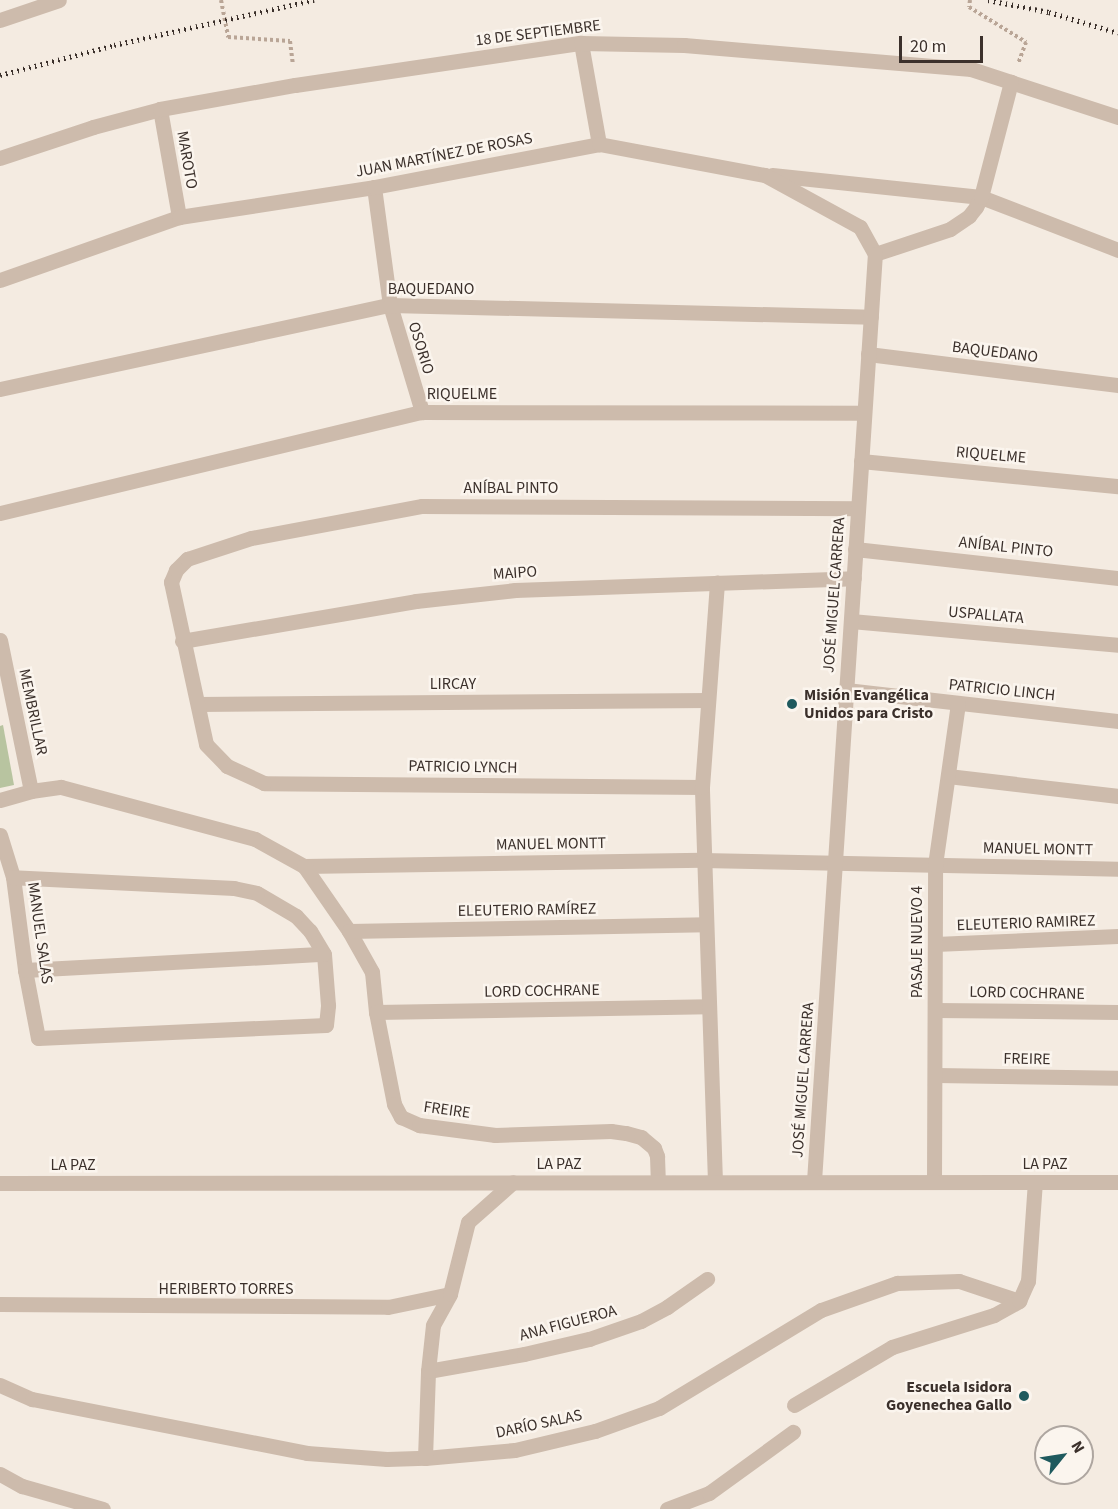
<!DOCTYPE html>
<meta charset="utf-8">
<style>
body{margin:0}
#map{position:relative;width:1118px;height:1509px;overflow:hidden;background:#f4ebe1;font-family:"Source Sans 3",sans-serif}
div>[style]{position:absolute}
.green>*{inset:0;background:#b8c4a0}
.path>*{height:4px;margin-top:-2px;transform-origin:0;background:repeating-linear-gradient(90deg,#b9a596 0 3px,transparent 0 6px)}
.minor>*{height:15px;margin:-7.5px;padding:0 7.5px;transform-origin:7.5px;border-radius:7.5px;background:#cdbbac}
.tertiary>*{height:15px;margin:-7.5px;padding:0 7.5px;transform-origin:7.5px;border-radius:7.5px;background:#cdbbac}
.rail>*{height:4.5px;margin-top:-2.25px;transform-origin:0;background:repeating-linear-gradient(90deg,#3b302b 0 1.5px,transparent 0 6px)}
.dots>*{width:16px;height:16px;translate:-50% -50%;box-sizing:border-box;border:3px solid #fbf5ee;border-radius:50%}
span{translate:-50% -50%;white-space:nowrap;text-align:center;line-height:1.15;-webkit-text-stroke:5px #fbf5ee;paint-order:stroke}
.street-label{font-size:16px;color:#3b302b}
.poi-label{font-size:16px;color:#3b302b;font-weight:700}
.left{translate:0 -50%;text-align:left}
.right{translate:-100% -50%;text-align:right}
.north{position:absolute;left:1034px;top:1425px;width:60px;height:60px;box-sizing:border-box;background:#fbf5ee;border:2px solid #aea6a0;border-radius:50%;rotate:60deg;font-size:16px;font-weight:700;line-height:24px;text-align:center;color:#3b302b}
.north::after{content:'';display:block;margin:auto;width:21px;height:27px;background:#1f5a5e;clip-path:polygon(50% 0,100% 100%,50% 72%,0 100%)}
.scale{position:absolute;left:899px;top:36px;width:84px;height:27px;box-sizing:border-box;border:3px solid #3b302b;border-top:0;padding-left:8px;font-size:18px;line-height:21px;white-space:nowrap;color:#3b302b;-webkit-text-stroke:4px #fbf5ee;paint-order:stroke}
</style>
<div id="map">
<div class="green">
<i style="clip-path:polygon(3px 725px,14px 785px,0 788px,0 726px)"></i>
</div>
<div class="path">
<i style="left:221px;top:0;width:38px;rotate:79deg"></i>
<i style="left:228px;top:37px;width:62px;rotate:3.7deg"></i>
<i style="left:290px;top:41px;width:23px;rotate:83deg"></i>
<i style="left:970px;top:0;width:7px;rotate:98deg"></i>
<i style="left:969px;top:7px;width:67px;rotate:31.6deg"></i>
<i style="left:1026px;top:42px;width:23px;rotate:110deg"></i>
</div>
<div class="minor">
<i style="left:0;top:20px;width:62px;rotate:-18.7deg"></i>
<i style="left:581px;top:43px;width:103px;rotate:79.9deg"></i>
<i style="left:160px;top:109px;width:110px;rotate:80deg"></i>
<i style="left:0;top:158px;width:98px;rotate:-18.4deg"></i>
<i style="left:93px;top:127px;width:69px;rotate:-15deg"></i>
<i style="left:160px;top:109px;width:137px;rotate:-10.1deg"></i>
<i style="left:295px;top:85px;width:289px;rotate:-8.4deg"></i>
<i style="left:581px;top:43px;width:103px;rotate:1.1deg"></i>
<i style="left:684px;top:45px;width:288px;rotate:4.8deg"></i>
<i style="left:971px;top:69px;width:155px;rotate:18.1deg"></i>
<i style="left:772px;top:175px;width:210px;rotate:6deg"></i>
<i style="left:981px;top:197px;width:147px;rotate:21.1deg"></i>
<i style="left:374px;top:187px;width:119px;rotate:82.3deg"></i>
<i style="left:390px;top:305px;width:112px;rotate:73.3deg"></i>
<i style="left:875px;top:254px;width:79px;rotate:-18.4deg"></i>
<i style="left:950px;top:229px;width:23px;rotate:-34deg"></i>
<i style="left:969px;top:216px;width:11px;rotate:-52deg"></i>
<i style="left:976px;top:207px;width:11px;rotate:-63deg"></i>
<i style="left:981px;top:197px;width:119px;rotate:-75.4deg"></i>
<i style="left:0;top:280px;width:190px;rotate:-19.4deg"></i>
<i style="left:179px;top:217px;width:197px;rotate:-8.7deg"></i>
<i style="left:374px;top:187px;width:229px;rotate:-10.8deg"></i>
<i style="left:599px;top:144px;width:169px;rotate:10.6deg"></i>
<i style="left:765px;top:175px;width:108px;rotate:28.7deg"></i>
<i style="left:860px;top:227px;width:31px;rotate:61deg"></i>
<i style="left:868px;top:354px;width:252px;rotate:7.1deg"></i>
<i style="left:0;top:389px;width:399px;rotate:-12.2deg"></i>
<i style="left:390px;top:305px;width:481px;rotate:1.4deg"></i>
<i style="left:861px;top:461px;width:258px;rotate:5.6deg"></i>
<i style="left:0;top:513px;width:434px;rotate:-13.5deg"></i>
<i style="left:422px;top:412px;width:442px;rotate:0.1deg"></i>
<i style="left:855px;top:549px;width:265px;rotate:6.3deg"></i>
<i style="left:851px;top:621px;width:268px;rotate:5.1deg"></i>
<i style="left:0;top:640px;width:154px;rotate:78.4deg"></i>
<i style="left:182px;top:641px;width:237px;rotate:-9.7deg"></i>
<i style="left:416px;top:601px;width:100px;rotate:-6.3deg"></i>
<i style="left:515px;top:590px;width:339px;rotate:-2deg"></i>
<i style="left:846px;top:690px;width:274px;rotate:6.5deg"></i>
<i style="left:198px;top:704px;width:510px;rotate:-0.45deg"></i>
<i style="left:948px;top:776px;width:171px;rotate:6.7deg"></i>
<i style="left:702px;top:787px;width:438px;rotate:-179.5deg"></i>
<i style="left:264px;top:783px;width:41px;rotate:-155.3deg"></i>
<i style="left:227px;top:766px;width:30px;rotate:-134deg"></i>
<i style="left:206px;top:744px;width:166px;rotate:-102.2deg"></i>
<i style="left:171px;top:582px;width:13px;rotate:-67deg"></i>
<i style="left:176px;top:570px;width:16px;rotate:-45deg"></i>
<i style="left:187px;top:559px;width:67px;rotate:-18.2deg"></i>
<i style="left:251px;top:538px;width:174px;rotate:-10.6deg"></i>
<i style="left:422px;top:506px;width:436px;rotate:0.3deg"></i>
<i style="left:0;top:800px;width:32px;rotate:-16deg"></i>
<i style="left:31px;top:791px;width:30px;rotate:-8deg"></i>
<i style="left:61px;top:787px;width:201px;rotate:15deg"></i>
<i style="left:255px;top:839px;width:56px;rotate:28.9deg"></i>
<i style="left:304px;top:866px;width:398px;rotate:-0.9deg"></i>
<i style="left:702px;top:860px;width:416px;rotate:1.2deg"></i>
<i style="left:0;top:835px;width:44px;rotate:72.8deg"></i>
<i style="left:13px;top:877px;width:94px;rotate:82.6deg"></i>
<i style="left:25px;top:970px;width:69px;rotate:79.2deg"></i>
<i style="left:38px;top:1038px;width:288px;rotate:-2.6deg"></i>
<i style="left:326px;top:1025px;width:20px;rotate:-84deg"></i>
<i style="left:328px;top:1005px;width:51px;rotate:-94.5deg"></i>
<i style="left:324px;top:954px;width:27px;rotate:-121deg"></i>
<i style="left:310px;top:931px;width:21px;rotate:-133deg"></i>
<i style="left:296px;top:916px;width:45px;rotate:-149.5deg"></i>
<i style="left:257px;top:893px;width:24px;rotate:-168deg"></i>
<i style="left:234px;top:888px;width:221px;rotate:-177.2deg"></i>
<i style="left:304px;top:866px;width:79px;rotate:55.3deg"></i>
<i style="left:349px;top:931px;width:47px;rotate:60.7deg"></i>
<i style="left:372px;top:972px;width:40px;rotate:84.3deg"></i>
<i style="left:376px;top:1012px;width:94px;rotate:78.9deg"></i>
<i style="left:394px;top:1104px;width:15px;rotate:62deg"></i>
<i style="left:401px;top:1117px;width:20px;rotate:24deg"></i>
<i style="left:419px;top:1125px;width:77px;rotate:7.5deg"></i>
<i style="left:495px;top:1135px;width:116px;rotate:-2deg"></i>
<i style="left:611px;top:1131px;width:15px;rotate:8deg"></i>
<i style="left:626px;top:1133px;width:16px;rotate:15deg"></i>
<i style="left:641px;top:1137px;width:17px;rotate:40deg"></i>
<i style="left:654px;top:1148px;width:9px;rotate:69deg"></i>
<i style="left:657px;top:1156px;width:26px;rotate:88deg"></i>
<i style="left:349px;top:931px;width:357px;rotate:-1.1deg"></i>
<i style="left:935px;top:944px;width:183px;rotate:-2.5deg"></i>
<i style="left:25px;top:970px;width:299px;rotate:-3.1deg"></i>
<i style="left:935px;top:1010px;width:183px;rotate:0.6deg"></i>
<i style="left:376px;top:1012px;width:332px;rotate:-1deg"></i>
<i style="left:936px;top:1075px;width:182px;rotate:0.9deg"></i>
<i style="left:814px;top:1181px;width:929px;rotate:-86.24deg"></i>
<i style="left:934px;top:1181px;width:316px;rotate:-89.8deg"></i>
<i style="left:935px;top:865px;width:163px;rotate:-81.9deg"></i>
<i style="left:715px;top:1182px;width:395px;rotate:-91.9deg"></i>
<i style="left:702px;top:787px;width:205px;rotate:-85.8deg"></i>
<i style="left:0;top:1304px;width:388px;rotate:0.4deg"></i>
<i style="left:388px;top:1307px;width:63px;rotate:-11.8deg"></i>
<i style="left:428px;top:1371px;width:97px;rotate:-10deg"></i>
<i style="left:524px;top:1354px;width:67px;rotate:-13deg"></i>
<i style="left:589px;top:1339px;width:55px;rotate:-19.1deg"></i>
<i style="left:641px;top:1321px;width:30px;rotate:-28deg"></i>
<i style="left:667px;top:1307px;width:49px;rotate:-35deg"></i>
<i style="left:0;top:1385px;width:35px;rotate:24deg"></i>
<i style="left:32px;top:1399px;width:280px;rotate:11.1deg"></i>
<i style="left:307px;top:1453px;width:80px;rotate:4.3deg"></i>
<i style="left:387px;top:1459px;width:38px;rotate:-2deg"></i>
<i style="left:425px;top:1458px;width:90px;rotate:-5.1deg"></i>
<i style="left:515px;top:1450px;width:82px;rotate:-13.4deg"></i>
<i style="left:595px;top:1431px;width:68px;rotate:-19.8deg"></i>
<i style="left:659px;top:1408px;width:189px;rotate:-31.2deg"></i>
<i style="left:821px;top:1310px;width:81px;rotate:-19.6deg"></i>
<i style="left:897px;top:1283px;width:62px;rotate:-1.8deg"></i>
<i style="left:959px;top:1281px;width:63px;rotate:18.4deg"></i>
<i style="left:794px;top:1405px;width:114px;rotate:-30.6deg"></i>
<i style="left:892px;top:1347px;width:107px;rotate:-17.4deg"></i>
<i style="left:994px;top:1315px;width:29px;rotate:-29deg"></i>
<i style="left:1019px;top:1301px;width:22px;rotate:-66deg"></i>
<i style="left:1028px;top:1281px;width:99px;rotate:-86deg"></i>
<i style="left:425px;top:1458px;width:87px;rotate:-88deg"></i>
<i style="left:428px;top:1371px;width:46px;rotate:-83.8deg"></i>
<i style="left:433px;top:1325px;width:35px;rotate:-61deg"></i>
<i style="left:450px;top:1294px;width:74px;rotate:-76deg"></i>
<i style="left:468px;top:1222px;width:60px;rotate:-41.6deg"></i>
<i style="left:0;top:1474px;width:25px;rotate:29deg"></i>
<i style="left:22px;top:1486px;width:84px;rotate:15.9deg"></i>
<i style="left:667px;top:1509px;width:45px;rotate:-20.9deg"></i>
<i style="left:709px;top:1493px;width:104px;rotate:-36deg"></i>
</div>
<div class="tertiary">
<i style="left:0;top:1183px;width:1118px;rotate:-0.05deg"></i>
</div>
<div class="rail">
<i style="left:988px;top:0;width:62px;rotate:11.1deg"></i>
<i style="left:1049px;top:12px;width:72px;rotate:16.9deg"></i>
<i style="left:0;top:75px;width:118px;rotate:-14.7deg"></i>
<i style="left:114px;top:45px;width:205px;rotate:-12.7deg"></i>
</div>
<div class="dots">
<i style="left:792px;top:704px;background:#1f5a5e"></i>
<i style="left:1024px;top:1396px;background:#1f5a5e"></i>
</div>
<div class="street-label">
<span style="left:538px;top:33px;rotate:-7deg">18 DE SEPTIEMBRE</span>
<span style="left:444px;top:155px;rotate:-11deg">JUAN MARTÍNEZ DE ROSAS</span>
<span style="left:187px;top:160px;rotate:80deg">MAROTO</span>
<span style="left:431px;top:289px">BAQUEDANO</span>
<span style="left:421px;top:348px;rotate:73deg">OSORIO</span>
<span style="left:995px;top:352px;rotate:7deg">BAQUEDANO</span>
<span style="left:462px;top:394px">RIQUELME</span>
<span style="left:991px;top:455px;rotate:5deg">RIQUELME</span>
<span style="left:511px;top:488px">ANÍBAL PINTO</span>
<span style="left:1006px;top:547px;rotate:6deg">ANÍBAL PINTO</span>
<span style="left:515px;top:573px;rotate:-4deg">MAIPO</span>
<span style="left:834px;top:595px;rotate:-86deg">JOSÉ MIGUEL CARRERA</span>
<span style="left:986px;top:615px;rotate:5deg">USPALLATA</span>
<span style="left:453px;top:684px">LIRCAY</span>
<span style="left:1002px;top:690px;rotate:6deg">PATRICIO LINCH</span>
<span style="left:33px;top:712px;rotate:78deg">MEMBRILLAR</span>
<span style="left:463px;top:767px;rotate:1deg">PATRICIO LYNCH</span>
<span style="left:551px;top:844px;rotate:-1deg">MANUEL MONTT</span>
<span style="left:1038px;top:849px;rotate:1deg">MANUEL MONTT</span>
<span style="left:527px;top:910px;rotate:-1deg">ELEUTERIO RAMÍREZ</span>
<span style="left:1026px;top:923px;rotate:-2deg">ELEUTERIO RAMIREZ</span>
<span style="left:40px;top:933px;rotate:82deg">MANUEL SALAS</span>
<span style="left:917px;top:942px;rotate:-90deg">PASAJE NUEVO 4</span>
<span style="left:542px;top:991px;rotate:-1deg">LORD COCHRANE</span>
<span style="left:1027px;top:993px;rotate:1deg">LORD COCHRANE</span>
<span style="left:1027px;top:1059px;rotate:1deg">FREIRE</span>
<span style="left:803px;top:1080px;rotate:-86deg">JOSÉ MIGUEL CARRERA</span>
<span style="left:447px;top:1110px;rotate:8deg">FREIRE</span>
<span style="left:559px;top:1164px">LA PAZ</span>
<span style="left:1045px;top:1164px">LA PAZ</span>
<span style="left:73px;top:1165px">LA PAZ</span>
<span style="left:226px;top:1289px">HERIBERTO TORRES</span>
<span style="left:568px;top:1323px;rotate:-15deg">ANA FIGUEROA</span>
<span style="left:539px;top:1424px;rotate:-12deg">DARÍO SALAS</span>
</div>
<div class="poi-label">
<span class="left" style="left:804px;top:704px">Misión Evangélica<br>Unidos para Cristo</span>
<span class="right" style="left:1012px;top:1396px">Escuela Isidora<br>Goyenechea Gallo</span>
</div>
<div class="north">N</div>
<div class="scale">20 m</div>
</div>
